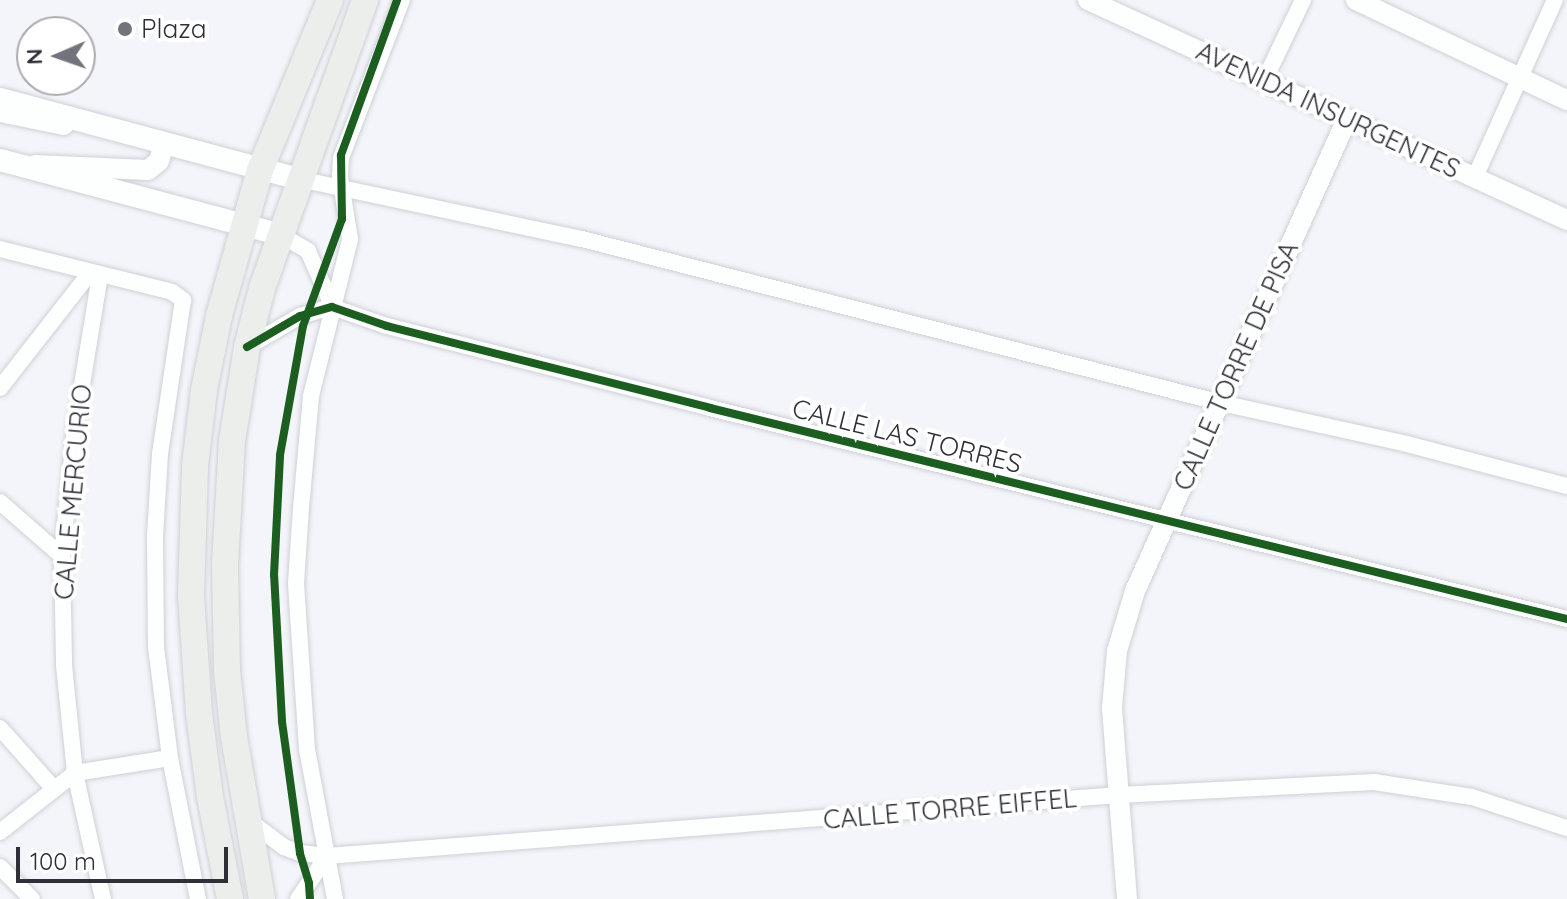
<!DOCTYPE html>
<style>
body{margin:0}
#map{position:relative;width:1567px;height:899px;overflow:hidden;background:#f4f5fa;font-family:Quicksand,sans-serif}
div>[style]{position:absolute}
.roads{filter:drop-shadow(0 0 2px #cfd0d6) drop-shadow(0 0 2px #cfd0d6)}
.minor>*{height:16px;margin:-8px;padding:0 8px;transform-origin:8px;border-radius:8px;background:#fdfefe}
.tertiary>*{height:20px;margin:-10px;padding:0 10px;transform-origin:10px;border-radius:10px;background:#fdfefe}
.secondary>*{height:22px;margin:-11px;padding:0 11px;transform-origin:11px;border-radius:11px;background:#fdfefe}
.trunk>*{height:26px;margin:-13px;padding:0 13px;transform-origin:13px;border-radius:13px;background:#ebeeea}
.cycleway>*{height:8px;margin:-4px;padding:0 4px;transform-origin:4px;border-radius:4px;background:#1b5e20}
.dots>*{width:22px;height:22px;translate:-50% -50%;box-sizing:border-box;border:4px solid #fff;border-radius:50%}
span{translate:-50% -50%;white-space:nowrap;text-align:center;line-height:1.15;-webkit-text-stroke:8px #fff;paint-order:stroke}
.poi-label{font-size:26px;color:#2e2f37}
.left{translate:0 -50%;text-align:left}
.street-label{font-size:26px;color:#2e2f37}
.north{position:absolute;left:16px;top:16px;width:80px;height:80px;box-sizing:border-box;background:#fff;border:2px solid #abacaf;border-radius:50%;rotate:268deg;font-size:22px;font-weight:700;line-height:32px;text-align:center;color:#2e2f37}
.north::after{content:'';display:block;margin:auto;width:28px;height:36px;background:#73747b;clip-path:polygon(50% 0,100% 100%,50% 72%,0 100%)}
.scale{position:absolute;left:16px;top:847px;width:212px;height:36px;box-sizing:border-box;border:4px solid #2e2f37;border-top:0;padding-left:10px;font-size:24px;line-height:28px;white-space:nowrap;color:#2e2f37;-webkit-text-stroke:6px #fff;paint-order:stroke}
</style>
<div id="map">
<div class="roads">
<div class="minor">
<i style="left:1264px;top:81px;width:90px;rotate:-64.3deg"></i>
<i style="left:1475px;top:177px;width:194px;rotate:-65.7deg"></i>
<i style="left:299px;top:179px;width:289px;rotate:12deg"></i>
<i style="left:582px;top:239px;width:660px;rotate:14.39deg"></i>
<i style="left:1221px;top:403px;width:190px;rotate:12.4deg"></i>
<i style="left:1407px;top:444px;width:165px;rotate:14.7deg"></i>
<i style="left:279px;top:234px;width:34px;rotate:30deg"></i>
<i style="left:308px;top:251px;width:59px;rotate:66deg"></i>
<i style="left:0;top:249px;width:177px;rotate:14deg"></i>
<i style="left:172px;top:292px;width:14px;rotate:36deg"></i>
<i style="left:183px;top:300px;width:156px;rotate:98.5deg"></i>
<i style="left:160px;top:454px;width:82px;rotate:93.5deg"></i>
<i style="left:155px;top:536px;width:111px;rotate:89.5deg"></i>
<i style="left:156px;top:647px;width:112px;rotate:82.8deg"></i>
<i style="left:170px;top:758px;width:144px;rotate:78.8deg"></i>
<i style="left:100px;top:275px;width:154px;rotate:99.3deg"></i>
<i style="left:75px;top:427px;width:130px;rotate:95.8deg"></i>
<i style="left:62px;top:556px;width:109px;rotate:88.9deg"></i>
<i style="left:64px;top:665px;width:109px;rotate:84.2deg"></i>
<i style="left:75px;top:773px;width:129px;rotate:77.5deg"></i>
<i style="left:247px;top:347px;width:61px;rotate:-30.3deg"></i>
<i style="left:300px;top:316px;width:33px;rotate:-16deg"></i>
<i style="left:332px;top:307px;width:58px;rotate:19.1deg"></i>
<i style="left:387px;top:326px;width:333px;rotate:14.2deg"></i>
<i style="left:710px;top:408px;width:883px;rotate:13.83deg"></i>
<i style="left:0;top:388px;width:146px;rotate:-52deg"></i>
<i style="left:0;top:502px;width:82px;rotate:41.1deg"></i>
<i style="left:0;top:728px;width:81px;rotate:48.5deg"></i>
<i style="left:248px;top:820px;width:45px;rotate:36.9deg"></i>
<i style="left:284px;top:847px;width:17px;rotate:21deg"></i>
<i style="left:300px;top:853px;width:27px;rotate:6deg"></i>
<i style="left:327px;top:856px;width:794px;rotate:-4.4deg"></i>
<i style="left:1119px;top:795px;width:255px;rotate:-2.9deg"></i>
<i style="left:1374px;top:782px;width:99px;rotate:8.7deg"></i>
<i style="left:1472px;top:797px;width:100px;rotate:18.1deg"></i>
<i style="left:0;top:832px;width:95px;rotate:-38.2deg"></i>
<i style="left:75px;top:773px;width:96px;rotate:-9deg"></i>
<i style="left:0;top:867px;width:45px;rotate:45deg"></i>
<i style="left:298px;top:899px;width:52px;rotate:-56deg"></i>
<i style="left:335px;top:899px;width:153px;rotate:-100.6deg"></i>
<i style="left:307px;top:749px;width:166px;rotate:-93.8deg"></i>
<i style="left:296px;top:583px;width:75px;rotate:-86.2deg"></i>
<i style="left:301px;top:508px;width:112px;rotate:-84.9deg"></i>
<i style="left:311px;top:396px;width:162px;rotate:-76deg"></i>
<i style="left:350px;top:239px;width:63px;rotate:-99.2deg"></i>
<i style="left:340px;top:177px;width:19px;rotate:-87deg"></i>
<i style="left:341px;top:158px;width:169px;rotate:-68.9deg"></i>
</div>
<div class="tertiary">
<i style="left:1088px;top:0;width:527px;rotate:24.67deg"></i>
<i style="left:1356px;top:0;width:233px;rotate:25.4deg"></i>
<i style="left:0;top:112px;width:65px;rotate:11.5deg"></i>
<i style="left:35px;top:165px;width:113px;rotate:2.5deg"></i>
<i style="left:148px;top:170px;width:14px;rotate:-39deg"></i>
<i style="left:159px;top:161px;width:19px;rotate:-74deg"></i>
<i style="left:1127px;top:899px;width:192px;rotate:-94.5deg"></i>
<i style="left:1112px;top:708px;width:57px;rotate:-85deg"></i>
<i style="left:1117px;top:651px;width:63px;rotate:-73.3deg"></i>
<i style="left:1135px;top:591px;width:517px;rotate:-65.81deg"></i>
</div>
<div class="secondary">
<i style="left:0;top:99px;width:310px;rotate:15deg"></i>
<i style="left:0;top:160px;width:289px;rotate:14.9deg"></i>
</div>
<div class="trunk">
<i style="left:230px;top:899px;width:104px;rotate:-101.1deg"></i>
<i style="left:210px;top:797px;width:85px;rotate:-97.5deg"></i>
<i style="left:199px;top:713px;width:117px;rotate:-93.9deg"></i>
<i style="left:191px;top:596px;width:130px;rotate:-88.2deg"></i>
<i style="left:195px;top:466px;width:77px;rotate:-83.2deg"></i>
<i style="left:204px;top:390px;width:76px;rotate:-78.5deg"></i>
<i style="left:219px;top:316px;width:152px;rotate:-74.3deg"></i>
<i style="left:260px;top:170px;width:184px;rotate:-67.6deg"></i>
<i style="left:262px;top:899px;width:164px;rotate:-99.8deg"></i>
<i style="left:234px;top:737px;width:67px;rotate:-96deg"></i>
<i style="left:227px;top:670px;width:105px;rotate:-91.1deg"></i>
<i style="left:225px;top:565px;width:124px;rotate:-86.8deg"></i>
<i style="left:232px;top:441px;width:95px;rotate:-80.9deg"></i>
<i style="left:247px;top:347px;width:61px;rotate:-75.7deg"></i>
<i style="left:262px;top:288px;width:306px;rotate:-70.3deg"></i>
</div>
</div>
<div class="cycleway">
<i style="left:247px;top:347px;width:61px;rotate:-30.3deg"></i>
<i style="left:300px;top:316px;width:33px;rotate:-16deg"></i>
<i style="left:332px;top:307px;width:58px;rotate:19.1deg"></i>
<i style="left:387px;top:326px;width:333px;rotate:14.2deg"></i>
<i style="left:710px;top:408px;width:883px;rotate:13.83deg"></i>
<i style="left:310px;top:899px;width:16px;rotate:-94deg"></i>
<i style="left:309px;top:883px;width:31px;rotate:-107deg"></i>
<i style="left:300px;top:853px;width:133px;rotate:-97.8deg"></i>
<i style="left:282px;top:721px;width:146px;rotate:-93.1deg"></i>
<i style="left:274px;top:575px;width:120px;rotate:-87.1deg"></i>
<i style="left:280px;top:455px;width:131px;rotate:-79.9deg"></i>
<i style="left:303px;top:326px;width:114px;rotate:-70deg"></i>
<i style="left:342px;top:219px;width:64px;rotate:-90.9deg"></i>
<i style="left:341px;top:155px;width:165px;rotate:-70.1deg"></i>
</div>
<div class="dots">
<i style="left:125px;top:29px;background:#73747b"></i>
</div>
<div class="poi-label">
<span class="left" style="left:141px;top:29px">Plaza</span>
</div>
<div class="street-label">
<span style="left:1328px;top:110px;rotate:25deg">AVENIDA INSURGENTES</span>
<span style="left:1236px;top:366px;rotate:-66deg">CALLE TORRE DE PISA</span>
<span style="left:907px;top:436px;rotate:14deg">CALLE LAS TORRES</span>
<span style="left:73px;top:492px;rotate:-85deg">CALLE MERCURIO</span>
<span style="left:950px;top:809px;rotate:-5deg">CALLE TORRE EIFFEL</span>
</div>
<div class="north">N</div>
<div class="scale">100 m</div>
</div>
